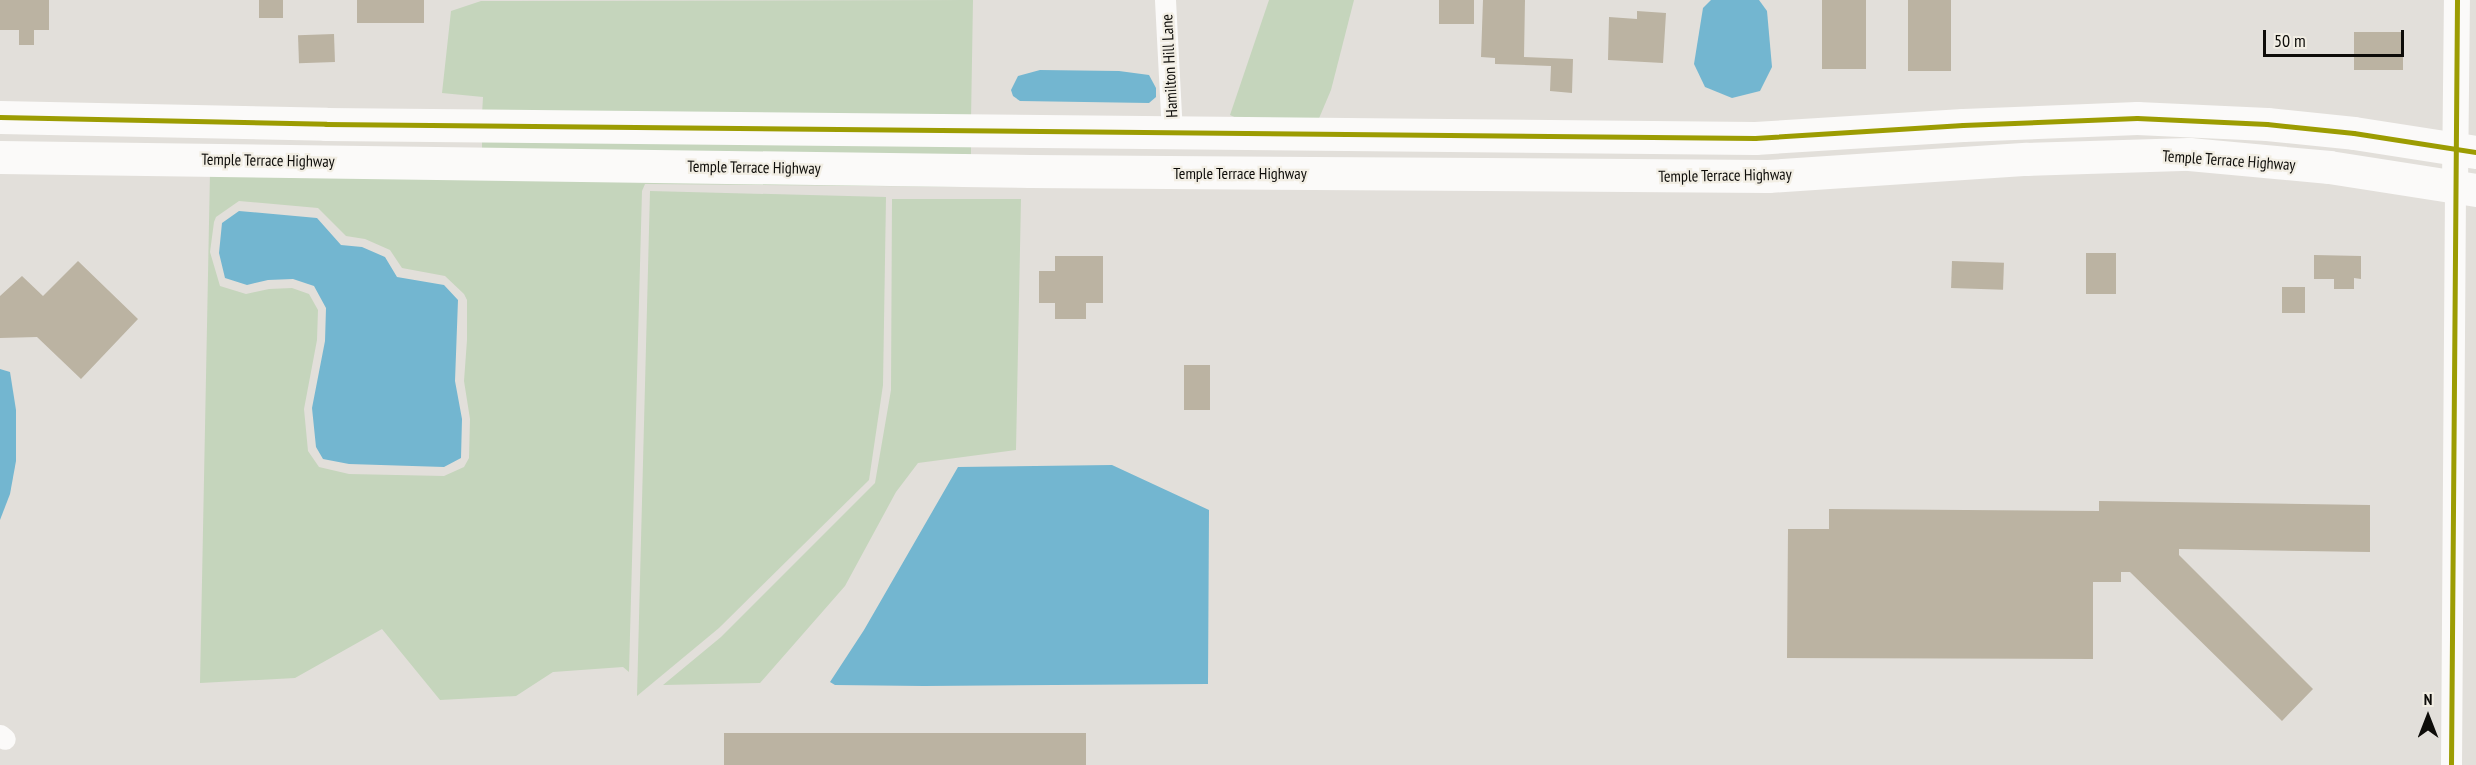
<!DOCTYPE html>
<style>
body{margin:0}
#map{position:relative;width:2476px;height:765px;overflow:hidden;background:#e2dfda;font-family:"PT Sans Narrow",sans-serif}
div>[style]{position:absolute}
.green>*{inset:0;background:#c5d5bc}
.water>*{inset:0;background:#73b6d0}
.building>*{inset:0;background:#bbb3a2;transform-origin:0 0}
.minor>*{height:21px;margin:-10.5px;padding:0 10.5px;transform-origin:10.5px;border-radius:10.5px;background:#fbfaf9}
.tertiary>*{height:26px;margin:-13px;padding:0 13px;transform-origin:13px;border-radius:13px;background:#fbfaf9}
.primary>*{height:33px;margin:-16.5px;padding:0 16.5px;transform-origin:16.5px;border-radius:16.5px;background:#fbfaf9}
.bus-1>*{height:4.5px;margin:-2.25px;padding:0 2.25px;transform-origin:2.25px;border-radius:2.25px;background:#9c9c02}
span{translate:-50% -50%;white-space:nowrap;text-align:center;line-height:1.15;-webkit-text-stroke:4.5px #f2eee4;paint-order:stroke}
.street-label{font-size:16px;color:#0d0c09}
.north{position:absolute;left:2398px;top:687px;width:60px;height:60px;-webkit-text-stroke:4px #f2eee4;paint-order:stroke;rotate:0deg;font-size:16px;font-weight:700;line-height:24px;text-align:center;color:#0d0c09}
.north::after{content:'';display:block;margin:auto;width:21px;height:27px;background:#0d0c09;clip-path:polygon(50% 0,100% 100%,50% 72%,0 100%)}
.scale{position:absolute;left:2263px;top:30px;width:141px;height:27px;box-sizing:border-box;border:3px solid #0d0c09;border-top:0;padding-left:8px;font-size:18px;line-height:21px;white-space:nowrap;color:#0d0c09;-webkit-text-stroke:4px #f2eee4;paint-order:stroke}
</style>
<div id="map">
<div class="green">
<i style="clip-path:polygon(973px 0,971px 120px,482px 114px,483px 97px,442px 93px,451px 11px,481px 1px)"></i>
<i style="clip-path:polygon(1269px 0,1354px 0,1331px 90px,1317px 123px,1245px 122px,1230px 115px)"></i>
<i style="clip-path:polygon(482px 136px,971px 141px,971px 160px,482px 152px)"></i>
<i style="clip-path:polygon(evenodd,210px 172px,985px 182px,985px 187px,645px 184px,642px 191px,629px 672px,623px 667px,553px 672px,516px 696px,440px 700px,382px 629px,295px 678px,200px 683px,210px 172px,239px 201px,318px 208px,346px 236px,365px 239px,390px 250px,402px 268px,445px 276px,464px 294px,467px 300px,467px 340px,464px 381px,470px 419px,469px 458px,464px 467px,444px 476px,349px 474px,319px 467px,308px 451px,304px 409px,317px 340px,318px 310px,309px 294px,292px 288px,269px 289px,246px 294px,220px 286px,210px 252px,214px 222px,216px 217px,239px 201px)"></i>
<i style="clip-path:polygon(650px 191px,886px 197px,883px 385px,869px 480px,719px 628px,637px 696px)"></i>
<i style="clip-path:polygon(892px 199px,1021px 199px,1016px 450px,918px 463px,896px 492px,845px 586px,760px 683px,663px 685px,721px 637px,875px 483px,891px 390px)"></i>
</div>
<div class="water">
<i style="clip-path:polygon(1711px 0,1759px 0,1767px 11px,1772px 67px,1760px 91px,1732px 98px,1705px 87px,1694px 64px,1703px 8px)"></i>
<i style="clip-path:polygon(1040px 70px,1119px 71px,1149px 75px,1156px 88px,1156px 97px,1149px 103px,1020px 101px,1013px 96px,1011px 90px,1018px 76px)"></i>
<i style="clip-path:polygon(239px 211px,317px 218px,341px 245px,362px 247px,385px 257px,397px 277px,444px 285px,458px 300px,455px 381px,462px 419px,461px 458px,444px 467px,349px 464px,323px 459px,316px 447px,312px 408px,325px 341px,326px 308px,314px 286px,293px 279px,268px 280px,247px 285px,225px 278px,219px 253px,222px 223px)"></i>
<i style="clip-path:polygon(0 369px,10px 372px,16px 410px,16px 461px,10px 494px,0 520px)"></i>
<i style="clip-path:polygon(1112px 465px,1209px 510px,1208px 684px,924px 686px,835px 685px,830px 682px,864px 630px,958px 467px)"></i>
</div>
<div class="building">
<i style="clip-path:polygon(0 0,49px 0,49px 30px,34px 30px,34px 45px,19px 45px,19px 30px,0 30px)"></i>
<i style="left:259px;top:0;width:24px;height:18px"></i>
<i style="left:357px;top:0;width:67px;height:23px"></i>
<i style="left:1439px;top:0;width:35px;height:24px"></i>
<i style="clip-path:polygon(1483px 0,1525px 0,1524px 57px,1573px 59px,1572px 93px,1550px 91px,1551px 66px,1495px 64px,1495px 58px,1481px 57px)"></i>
<i style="left:1822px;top:0;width:44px;height:69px"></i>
<i style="left:1908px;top:0;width:43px;height:71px"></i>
<i style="clip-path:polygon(1637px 11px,1666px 13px,1663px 63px,1608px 60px,1609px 17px,1637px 19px)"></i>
<i style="left:2354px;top:32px;width:49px;height:38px"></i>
<i style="left:334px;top:34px;width:28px;height:36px;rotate:88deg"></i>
<i style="left:2086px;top:253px;width:30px;height:41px"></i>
<i style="clip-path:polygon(2314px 255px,2361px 256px,2361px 279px,2354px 278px,2354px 289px,2334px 289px,2334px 279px,2314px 279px)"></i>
<i style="clip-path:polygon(1055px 256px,1103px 256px,1103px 303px,1086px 303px,1086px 319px,1055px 319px,1055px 303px,1039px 303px,1039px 271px,1055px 271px)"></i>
<i style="clip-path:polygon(78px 261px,138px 319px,81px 379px,37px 337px,0 338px,0 296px,22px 276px,43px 296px)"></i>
<i style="left:1952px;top:261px;width:52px;height:27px;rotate:2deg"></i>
<i style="left:2282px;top:287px;width:23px;height:26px"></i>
<i style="left:1184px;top:365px;width:26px;height:45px"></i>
<i style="clip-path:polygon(2099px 501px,2370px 505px,2370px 552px,2179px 549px,2179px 555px,2313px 689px,2282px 721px,2130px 572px,2121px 572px,2121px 582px,2093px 582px,2093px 659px,1787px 658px,1788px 529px,1829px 529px,1829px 509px,2099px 511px)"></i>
<i style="left:724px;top:733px;width:362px;height:32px"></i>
</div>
<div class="minor">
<i style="left:1165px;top:0;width:133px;rotate:87deg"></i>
<i style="left:0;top:735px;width:6px;rotate:39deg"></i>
<i style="left:2451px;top:765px;width:580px;rotate:-89.6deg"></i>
</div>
<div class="tertiary">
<i style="left:2455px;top:185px;width:185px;rotate:-89.4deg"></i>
</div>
<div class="primary">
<i style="left:0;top:117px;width:326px;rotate:1.2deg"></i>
<i style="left:326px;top:124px;width:1429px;rotate:0.56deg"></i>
<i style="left:1755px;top:138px;width:208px;rotate:-3.6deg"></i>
<i style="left:1963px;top:125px;width:174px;rotate:-2.3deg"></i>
<i style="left:2137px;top:118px;width:130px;rotate:2.6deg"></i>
<i style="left:2267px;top:124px;width:87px;rotate:5.9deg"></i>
<i style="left:2354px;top:133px;width:123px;rotate:8.9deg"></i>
<i style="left:0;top:157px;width:1030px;rotate:0.78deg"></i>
<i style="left:1030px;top:171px;width:738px;rotate:0.39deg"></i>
<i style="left:1768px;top:176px;width:259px;rotate:-3.8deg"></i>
<i style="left:2026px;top:159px;width:163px;rotate:-1.8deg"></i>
<i style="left:2189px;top:154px;width:141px;rotate:5.3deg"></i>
<i style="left:2329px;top:167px;width:149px;rotate:8.9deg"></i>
</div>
<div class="bus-1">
<i style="left:0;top:117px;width:326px;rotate:1.2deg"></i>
<i style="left:326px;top:124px;width:1429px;rotate:0.56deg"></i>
<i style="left:1755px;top:138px;width:208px;rotate:-3.6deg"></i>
<i style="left:1963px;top:125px;width:174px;rotate:-2.3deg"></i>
<i style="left:2137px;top:118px;width:130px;rotate:2.6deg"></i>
<i style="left:2267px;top:124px;width:87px;rotate:5.9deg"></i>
<i style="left:2354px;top:133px;width:123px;rotate:8.9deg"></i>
<i style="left:2451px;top:765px;width:765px;rotate:-89.55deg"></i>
</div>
<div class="street-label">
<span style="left:1169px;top:66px;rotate:-93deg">Hamilton Hill Lane</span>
<span style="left:268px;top:160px;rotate:1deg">Temple Terrace Highway</span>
<span style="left:2229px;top:160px;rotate:4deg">Temple Terrace Highway</span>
<span style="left:754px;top:167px;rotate:1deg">Temple Terrace Highway</span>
<span style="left:1240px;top:173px">Temple Terrace Highway</span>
<span style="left:1725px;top:175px;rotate:-1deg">Temple Terrace Highway</span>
</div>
<div class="north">N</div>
<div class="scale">50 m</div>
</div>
